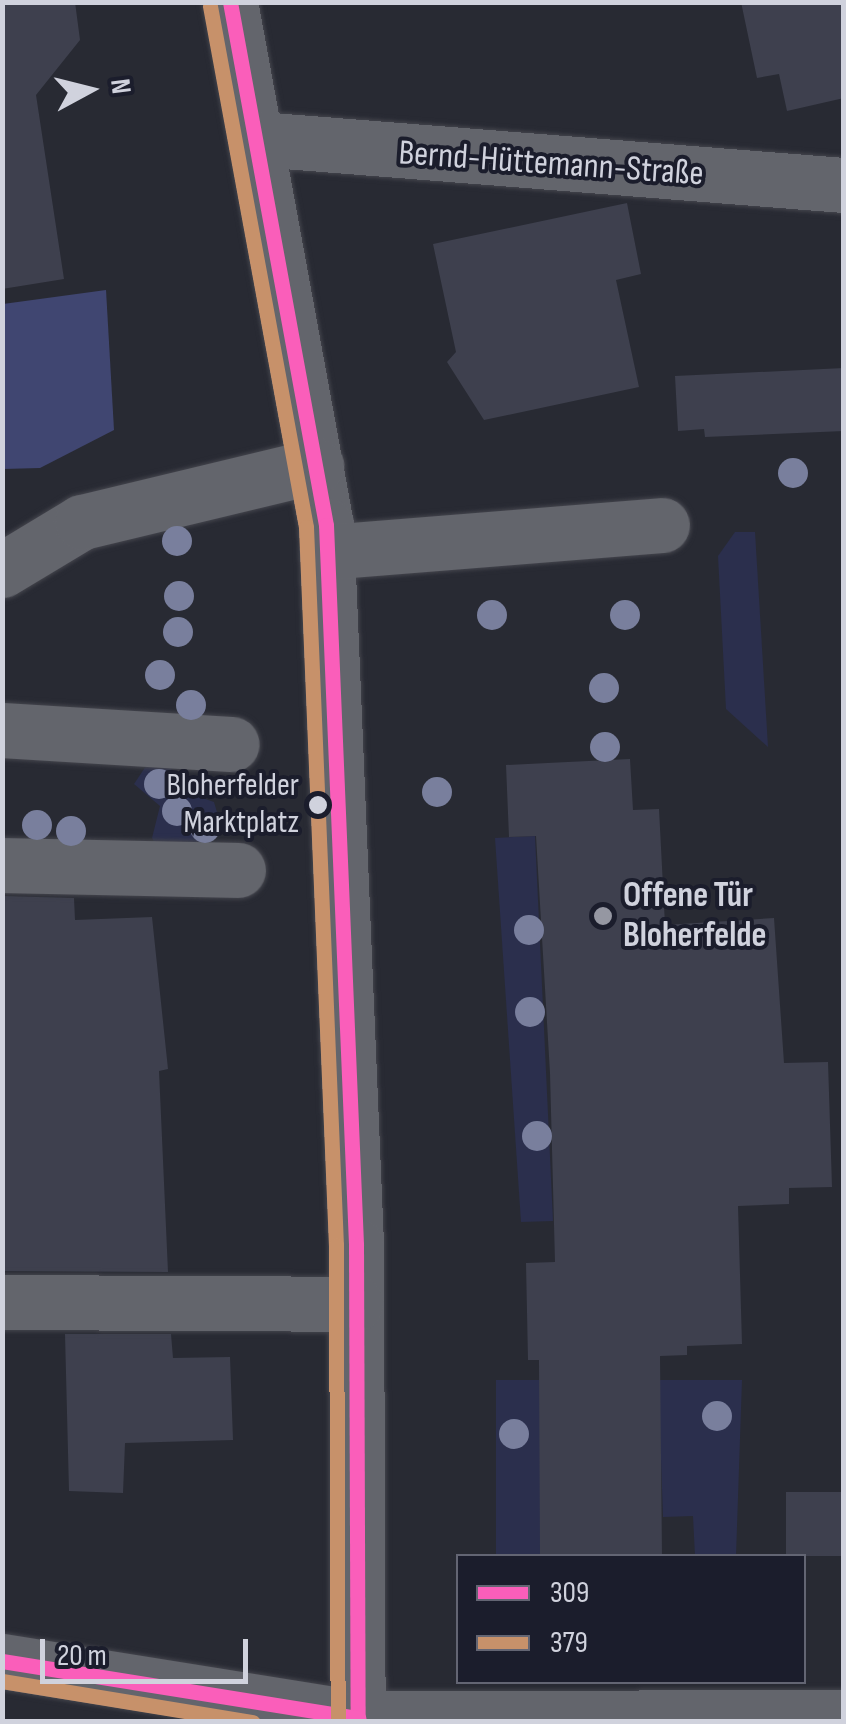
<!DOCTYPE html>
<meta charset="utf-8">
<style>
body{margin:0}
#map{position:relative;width:846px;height:1724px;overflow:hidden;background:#282a33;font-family:"Sofia Sans Condensed",sans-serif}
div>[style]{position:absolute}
.green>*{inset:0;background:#2b2f4d}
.forest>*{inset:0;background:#404671}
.building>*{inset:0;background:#3e404e;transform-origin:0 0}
.roads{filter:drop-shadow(0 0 2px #44454d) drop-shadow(0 0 2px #44454d)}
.minor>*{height:55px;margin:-27.5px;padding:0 27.5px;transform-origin:27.5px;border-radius:27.5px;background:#63656c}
.bus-1>*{height:15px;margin:-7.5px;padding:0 7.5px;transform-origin:7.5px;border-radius:7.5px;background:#fa5eba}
.bus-2>*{height:15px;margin:-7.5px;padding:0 7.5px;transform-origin:7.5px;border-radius:7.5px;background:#c7916a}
.trees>*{width:30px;height:30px;margin:-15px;border-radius:50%;background:#797f9d}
.dots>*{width:28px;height:28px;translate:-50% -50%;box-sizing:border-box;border:5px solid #1b1d2c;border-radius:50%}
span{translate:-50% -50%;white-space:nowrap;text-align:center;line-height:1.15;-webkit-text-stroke:8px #1b1d2c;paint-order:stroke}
.bus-label{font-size:32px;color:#d0d2dd}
.right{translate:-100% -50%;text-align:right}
.street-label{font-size:35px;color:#d0d2dd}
.poi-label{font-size:35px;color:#d0d2dd;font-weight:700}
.left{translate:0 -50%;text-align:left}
.frame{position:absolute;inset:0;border:5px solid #d0d2dd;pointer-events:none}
.legend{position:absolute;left:456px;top:1554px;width:350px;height:130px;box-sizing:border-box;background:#1b1d2c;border:2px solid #636573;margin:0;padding:12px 18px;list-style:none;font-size:30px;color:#d0d2dd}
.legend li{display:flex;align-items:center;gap:20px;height:50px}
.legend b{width:50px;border:2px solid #636573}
.north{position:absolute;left:40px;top:40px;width:100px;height:100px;-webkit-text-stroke:8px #1b1d2c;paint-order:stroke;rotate:83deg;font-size:28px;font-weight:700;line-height:40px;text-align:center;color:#d0d2dd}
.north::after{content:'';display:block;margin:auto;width:35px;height:45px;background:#d0d2dd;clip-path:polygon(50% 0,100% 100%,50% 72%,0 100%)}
.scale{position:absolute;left:40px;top:1639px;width:208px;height:45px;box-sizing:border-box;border:5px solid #d0d2dd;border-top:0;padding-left:12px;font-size:30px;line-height:35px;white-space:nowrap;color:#d0d2dd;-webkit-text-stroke:8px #1b1d2c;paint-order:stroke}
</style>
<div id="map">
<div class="green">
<i style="clip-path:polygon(735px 532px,755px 532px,768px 747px,726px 709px,718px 556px)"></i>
<i style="clip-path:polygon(168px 763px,183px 791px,214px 802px,219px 819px,208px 851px,159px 850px,152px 838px,160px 806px,134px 784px,146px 766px)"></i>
<i style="clip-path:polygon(535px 836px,553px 1221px,521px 1222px,495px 838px)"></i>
<i style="clip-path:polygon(496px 1380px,742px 1380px,736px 1556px,695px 1556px,693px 1516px,663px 1517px,660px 1431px,540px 1432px,540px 1556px,496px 1556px)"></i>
</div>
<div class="forest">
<i style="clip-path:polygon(106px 290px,114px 430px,40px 468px,3px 469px,3px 304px)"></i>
</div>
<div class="building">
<i style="clip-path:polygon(2px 2px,75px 2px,80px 40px,36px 95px,64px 279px,2px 289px)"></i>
<i style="clip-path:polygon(741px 2px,844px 2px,844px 98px,787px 111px,779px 74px,757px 78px)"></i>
<i style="clip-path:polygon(627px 203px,641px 274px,616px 280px,639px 387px,484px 420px,447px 362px,456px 352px,433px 244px)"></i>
<i style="clip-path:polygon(844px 368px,844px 431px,705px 437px,704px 429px,678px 431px,675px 376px)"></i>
<i style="clip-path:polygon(630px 759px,633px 810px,659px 809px,665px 925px,774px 918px,784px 1063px,828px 1062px,832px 1187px,789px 1188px,789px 1204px,738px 1206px,742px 1344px,687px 1346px,687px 1355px,660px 1356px,662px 1556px,540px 1556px,539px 1360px,528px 1360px,526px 1263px,555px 1262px,550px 1073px,536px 836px,509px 837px,506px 765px)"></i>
<i style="clip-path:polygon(2px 896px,74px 898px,75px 920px,152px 917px,168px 1069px,159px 1071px,168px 1272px,2px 1271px)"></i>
<i style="clip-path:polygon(65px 1334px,171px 1334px,173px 1358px,230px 1357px,233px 1440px,125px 1443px,123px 1493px,69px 1491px)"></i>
<i style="left:844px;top:1492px;width:64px;height:58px;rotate:90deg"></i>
</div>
<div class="roads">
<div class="minor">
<i style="left:230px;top:2px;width:532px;rotate:79.6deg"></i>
<i style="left:326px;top:525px;width:721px;rotate:87.61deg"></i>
<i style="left:356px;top:1245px;width:477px;rotate:89.8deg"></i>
<i style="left:259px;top:139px;width:587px;rotate:4.5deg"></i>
<i style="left:327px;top:552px;width:336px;rotate:-4.6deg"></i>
<i style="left:2px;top:570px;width:93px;rotate:-31deg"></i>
<i style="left:82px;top:522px;width:241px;rotate:-13.5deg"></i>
<i style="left:2px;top:730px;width:230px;rotate:3.5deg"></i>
<i style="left:2px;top:865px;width:236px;rotate:1.2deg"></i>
<i style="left:2px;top:1302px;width:354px;rotate:0.3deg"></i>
<i style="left:2px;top:1661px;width:361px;rotate:9.1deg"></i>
<i style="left:358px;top:1718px;width:486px;rotate:-0.1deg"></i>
</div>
</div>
<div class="bus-1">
<i style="left:230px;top:2px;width:532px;rotate:79.6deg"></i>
<i style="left:326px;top:525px;width:721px;rotate:87.61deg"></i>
<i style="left:356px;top:1245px;width:473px;rotate:89.8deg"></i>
<i style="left:2px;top:1661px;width:361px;rotate:9.1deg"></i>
</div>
<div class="bus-2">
<i style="left:210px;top:6px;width:530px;rotate:79.56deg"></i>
<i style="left:306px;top:527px;width:719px;rotate:87.61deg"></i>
<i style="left:336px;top:1245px;width:477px;rotate:89.8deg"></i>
<i style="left:2px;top:1681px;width:254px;rotate:9.3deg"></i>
</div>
<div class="trees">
<i style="left:793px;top:473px"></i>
<i style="left:177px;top:541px"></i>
<i style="left:179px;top:596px"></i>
<i style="left:492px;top:615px"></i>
<i style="left:625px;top:615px"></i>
<i style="left:178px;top:632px"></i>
<i style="left:160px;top:675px"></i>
<i style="left:604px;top:688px"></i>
<i style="left:191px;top:705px"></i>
<i style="left:605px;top:747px"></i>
<i style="left:159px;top:784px"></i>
<i style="left:437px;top:792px"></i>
<i style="left:177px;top:811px"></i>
<i style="left:37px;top:825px"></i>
<i style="left:205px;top:828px"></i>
<i style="left:71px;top:831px"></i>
<i style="left:529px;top:930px"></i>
<i style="left:530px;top:1012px"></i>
<i style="left:537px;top:1136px"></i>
<i style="left:717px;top:1416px"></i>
<i style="left:514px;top:1434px"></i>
</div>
<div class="dots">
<i style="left:318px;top:805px;background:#d0d2dd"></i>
<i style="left:603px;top:916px;background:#9597a2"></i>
</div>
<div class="bus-label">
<span class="right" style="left:299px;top:805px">Bloherfelder<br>Marktplatz</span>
</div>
<div class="street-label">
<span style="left:551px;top:164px;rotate:4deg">Bernd-Hüttemann-Straße</span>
</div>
<div class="poi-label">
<span class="left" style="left:623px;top:916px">Offene Tür<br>Bloherfelde</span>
</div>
<div class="frame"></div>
<ul class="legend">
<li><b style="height:12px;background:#fa5eba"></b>309</li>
<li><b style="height:12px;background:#c7916a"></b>379</li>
</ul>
<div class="north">N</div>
<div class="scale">20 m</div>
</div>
